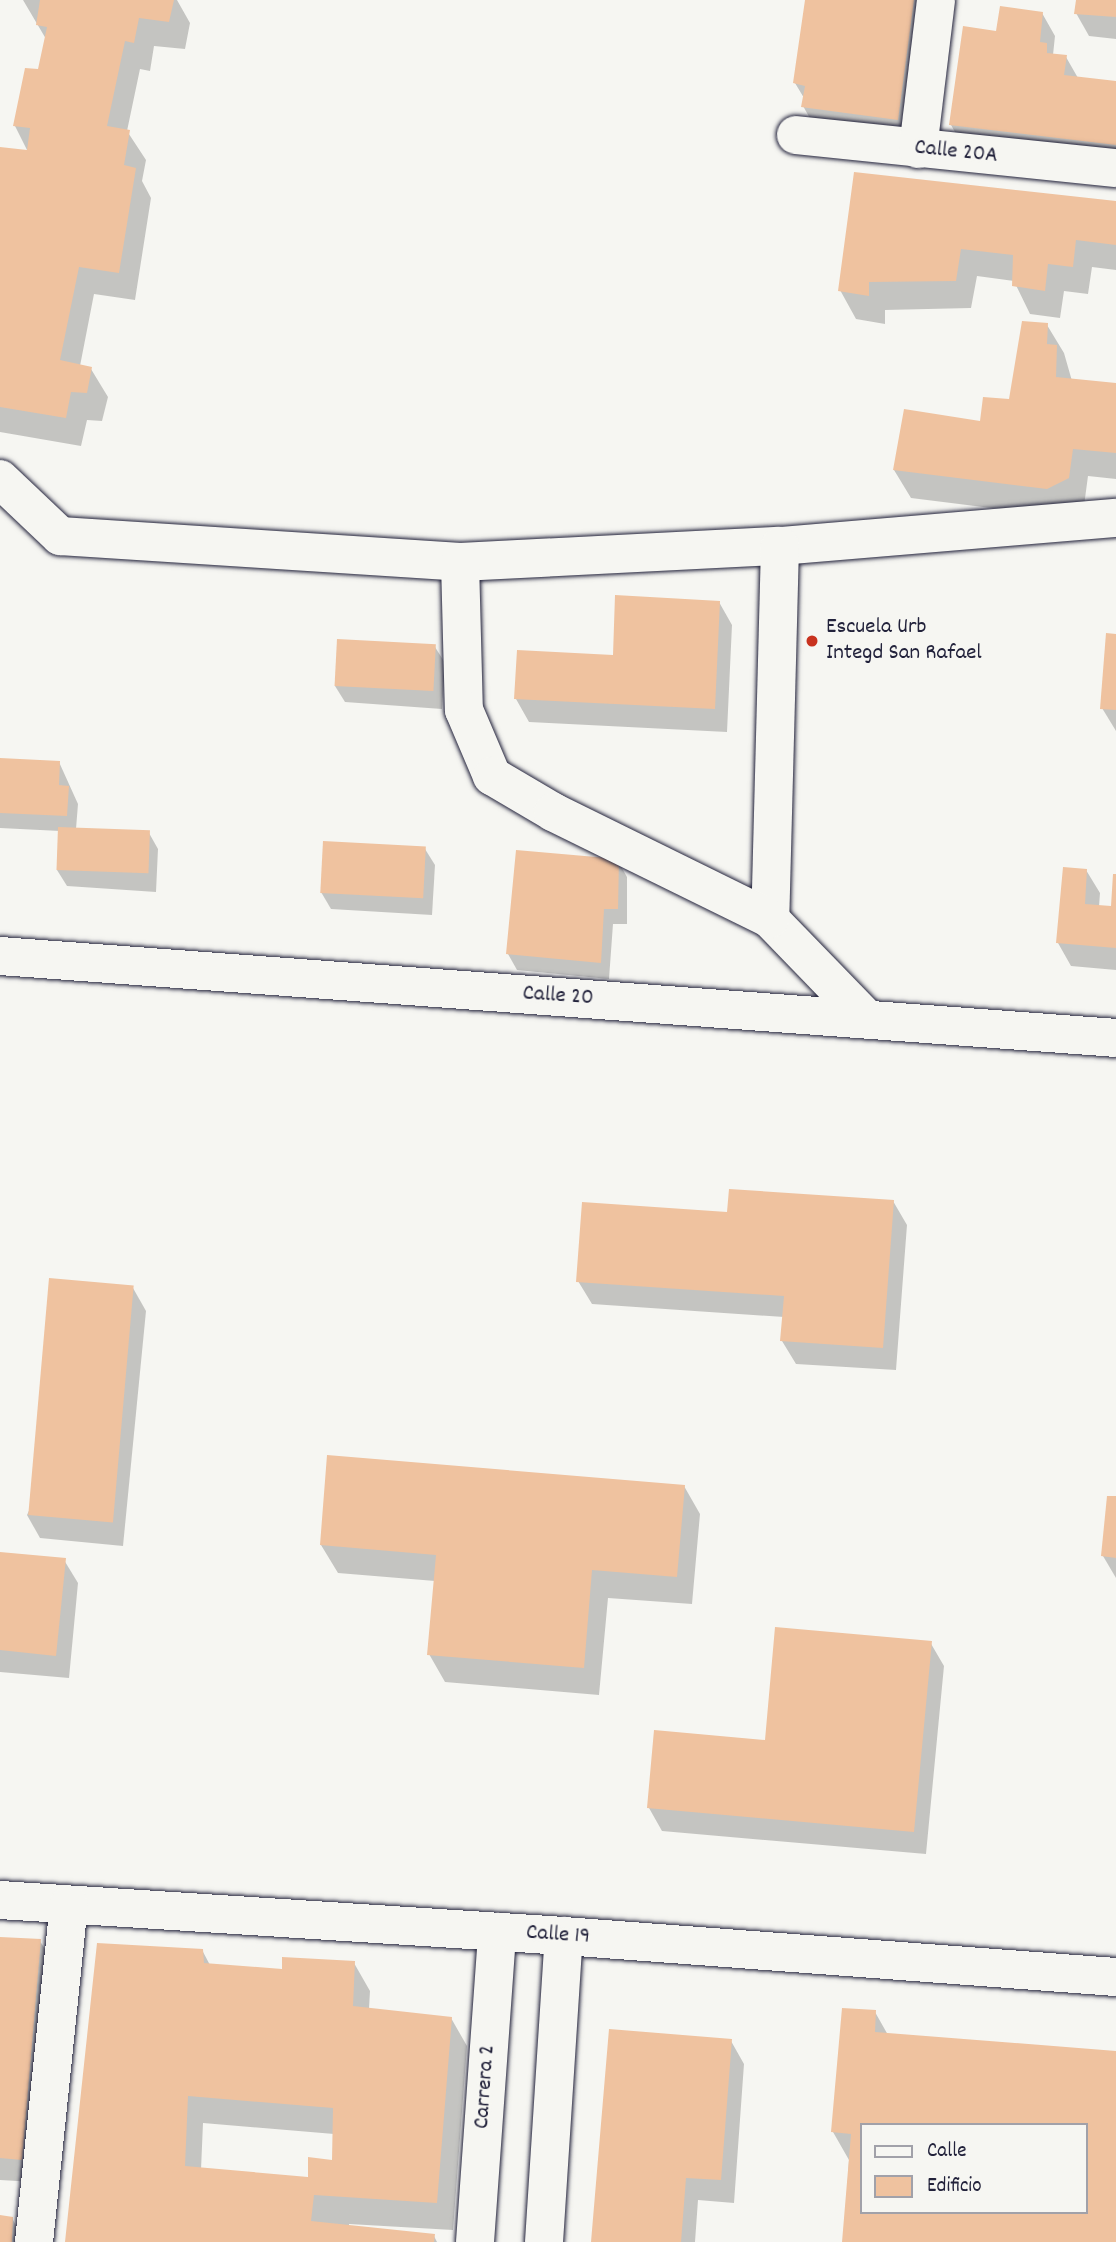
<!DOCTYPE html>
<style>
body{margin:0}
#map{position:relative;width:1116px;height:2242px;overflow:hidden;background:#f6f6f2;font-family:Dekko,sans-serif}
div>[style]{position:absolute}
.shadow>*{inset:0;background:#0003}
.building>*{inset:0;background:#efc29f;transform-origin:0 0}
.roads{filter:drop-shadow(0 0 2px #22223b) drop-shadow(0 0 2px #22223b)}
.minor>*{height:38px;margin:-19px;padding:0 19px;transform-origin:19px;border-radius:19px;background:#f6f6f2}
.dots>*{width:19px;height:19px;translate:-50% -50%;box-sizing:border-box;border:4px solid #f6f6f2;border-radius:50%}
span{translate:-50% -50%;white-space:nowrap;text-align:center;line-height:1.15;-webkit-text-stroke:5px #f6f6f2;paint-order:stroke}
.street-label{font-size:23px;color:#22223b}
.poi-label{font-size:23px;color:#22223b}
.left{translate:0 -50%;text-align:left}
.legend{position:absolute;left:860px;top:2123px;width:228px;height:91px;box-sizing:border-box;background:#f6f6f2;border:2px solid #a1a1a9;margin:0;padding:9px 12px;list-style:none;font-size:21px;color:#22223b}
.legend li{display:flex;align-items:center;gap:14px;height:35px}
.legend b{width:35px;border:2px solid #a1a1a9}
</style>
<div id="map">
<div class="shadow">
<i style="clip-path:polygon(23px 0,177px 0,190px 23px,185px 49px,154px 46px,150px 71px,140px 69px,127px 131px,146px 160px,142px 181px,151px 198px,135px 300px,94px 294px,80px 366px,91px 369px,108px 397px,102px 421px,87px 420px,81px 446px,0 432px,0 148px,28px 152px,15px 126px,39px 71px,46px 39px)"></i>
<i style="clip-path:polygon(807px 0,930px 0,911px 142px,816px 129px,803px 106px,804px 98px,795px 83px)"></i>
<i style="clip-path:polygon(1077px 0,1116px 0,1116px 39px,1089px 36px,1076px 13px)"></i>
<i style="clip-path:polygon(1042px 13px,1055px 36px,1053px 55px,1066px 57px,1078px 78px,1116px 83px,1116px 167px,964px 148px,951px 125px,998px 33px)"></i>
<i style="clip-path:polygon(855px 174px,1116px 203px,1116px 270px,1092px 267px,1088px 294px,1064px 291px,1060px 318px,1030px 314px,1014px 281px,977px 276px,971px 308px,885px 310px,885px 324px,856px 319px,840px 290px)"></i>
<i style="clip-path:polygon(1047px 325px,1064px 353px,1072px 381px,1116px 385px,1116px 479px,1088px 476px,1084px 506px,1063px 517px,911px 498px,894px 470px,981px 423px,1011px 401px)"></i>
<i style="clip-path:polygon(719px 602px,732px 625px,727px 732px,529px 722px,516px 699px,614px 656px)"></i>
<i style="clip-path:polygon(1116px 636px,1116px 731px,1102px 708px)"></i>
<i style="clip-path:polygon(435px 647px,445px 663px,442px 709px,345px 702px,335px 686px)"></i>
<i style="clip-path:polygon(0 759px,59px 762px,78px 804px,76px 829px,149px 833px,158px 849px,156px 892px,67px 886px,57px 870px,60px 831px,0 828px)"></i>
<i style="clip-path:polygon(425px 849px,435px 865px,432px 915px,331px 909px,321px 892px)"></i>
<i style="clip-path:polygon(618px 861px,627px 877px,627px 924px,613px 924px,609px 979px,517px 970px,508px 954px)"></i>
<i style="clip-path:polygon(1086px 870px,1100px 893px,1099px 907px,1112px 908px,1116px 876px,1116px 970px,1071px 966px,1058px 943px)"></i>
<i style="clip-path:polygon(893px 1201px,907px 1225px,896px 1370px,796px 1364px,782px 1341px,784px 1317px,592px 1304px,578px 1281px,728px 1214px)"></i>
<i style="clip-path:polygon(133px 1288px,146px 1311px,123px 1546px,40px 1538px,27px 1515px)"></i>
<i style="clip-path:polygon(684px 1486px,700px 1514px,692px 1604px,608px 1598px,599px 1695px,445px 1682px,429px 1654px,435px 1581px,338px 1573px,321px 1545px)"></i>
<i style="clip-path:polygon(1116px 1498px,1116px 1578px,1103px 1556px)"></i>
<i style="clip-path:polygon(0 1554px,64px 1560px,78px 1583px,69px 1678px,0 1672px)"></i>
<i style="clip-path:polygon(930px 1642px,944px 1666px,926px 1854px,662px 1831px,649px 1808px,766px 1742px)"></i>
<i style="clip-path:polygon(0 1938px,40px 1941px,54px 1964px,34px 2182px,0 2180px)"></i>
<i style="clip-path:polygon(evenodd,202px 1950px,210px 1965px,283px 1971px,354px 1963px,370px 1991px,369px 2009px,451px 2018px,467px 2046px,453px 2230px,349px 2224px,349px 2227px,434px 2236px,437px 2242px,67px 2242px,202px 1950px,203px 2123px,334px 2134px,333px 2162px,310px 2179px,201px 2170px,203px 2123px)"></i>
<i style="clip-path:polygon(evenodd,875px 2012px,888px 2035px,1116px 2053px,1116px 2242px,844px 2242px,849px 2160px,833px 2132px,875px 2012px,862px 2125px,1086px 2125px,1086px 2212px,862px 2212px,862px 2125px)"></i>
<i style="clip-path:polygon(731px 2041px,744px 2064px,734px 2203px,698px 2200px,695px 2242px,593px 2242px)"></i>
<i style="clip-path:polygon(0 2217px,12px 2218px,21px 2235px,21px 2242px,0 2242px)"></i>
</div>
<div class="building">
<i style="clip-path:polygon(40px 0,174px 0,169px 22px,139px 18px,134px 43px,125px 41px,107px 126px,130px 130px,124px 165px,136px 168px,119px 273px,79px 267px,60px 360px,92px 367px,87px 393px,71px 392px,66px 418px,0 407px,0 147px,27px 150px,30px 128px,13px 126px,25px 68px,38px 69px,47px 27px,36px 25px)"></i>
<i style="clip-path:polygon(805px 0,914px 0,898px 120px,801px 107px,805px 86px,793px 83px)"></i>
<i style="clip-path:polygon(1076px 0,1116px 0,1116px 17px,1074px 14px)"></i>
<i style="clip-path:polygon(1000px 6px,1043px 12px,1040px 42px,1047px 43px,1047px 53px,1067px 55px,1064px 75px,1116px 81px,1116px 145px,949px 125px,963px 26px,996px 31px)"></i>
<i style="clip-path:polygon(854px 172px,1116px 201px,1116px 245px,1076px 240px,1073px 267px,1048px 264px,1045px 291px,1012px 286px,1013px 255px,961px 249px,956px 281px,869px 282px,869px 296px,838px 291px)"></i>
<i style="clip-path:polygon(1022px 321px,1048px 323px,1047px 344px,1057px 345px,1056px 377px,1116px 383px,1116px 453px,1073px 449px,1069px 478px,1047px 489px,893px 470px,904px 409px,980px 421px,983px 397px,1009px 399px)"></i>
<i style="clip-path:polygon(615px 595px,720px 601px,715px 709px,514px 699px,517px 650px,613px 655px)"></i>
<i style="clip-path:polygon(1106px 633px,1116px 634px,1116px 710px,1100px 709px)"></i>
<i style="left:337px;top:639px;width:99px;height:47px;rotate:3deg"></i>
<i style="clip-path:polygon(0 758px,60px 761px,59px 785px,69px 786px,67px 816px,0 813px)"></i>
<i style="left:58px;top:827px;width:92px;height:43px;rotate:2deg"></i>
<i style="left:323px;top:841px;width:103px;height:52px;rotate:3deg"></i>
<i style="clip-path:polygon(516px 850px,619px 859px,618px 909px,604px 909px,601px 963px,506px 954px)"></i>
<i style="clip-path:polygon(1063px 867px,1087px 869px,1085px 904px,1111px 906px,1113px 874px,1116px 874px,1116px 948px,1056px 943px)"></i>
<i style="clip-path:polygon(729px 1189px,894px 1200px,883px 1348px,780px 1341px,784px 1296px,576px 1282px,582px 1202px,727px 1212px)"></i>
<i style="left:49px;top:1278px;width:85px;height:238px;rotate:5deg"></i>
<i style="clip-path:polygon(327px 1455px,685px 1485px,677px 1577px,592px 1570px,584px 1668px,427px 1655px,436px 1555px,320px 1545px)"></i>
<i style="clip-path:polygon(1107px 1496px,1116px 1496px,1116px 1558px,1101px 1556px)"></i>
<i style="clip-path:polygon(0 1552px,66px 1558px,56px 1656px,0 1650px)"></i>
<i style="clip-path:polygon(775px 1627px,932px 1641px,914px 1832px,647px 1808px,654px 1730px,765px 1740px)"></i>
<i style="clip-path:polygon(0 1937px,41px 1939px,22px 2160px,0 2158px)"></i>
<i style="clip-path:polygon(evenodd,97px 1943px,203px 1949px,204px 1963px,282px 1969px,282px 1957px,355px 1961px,353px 2006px,452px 2017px,437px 2203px,314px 2195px,311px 2221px,435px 2234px,434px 2242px,65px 2242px,97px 1943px,188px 2096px,333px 2108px,332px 2160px,308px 2157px,308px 2177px,185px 2166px,188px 2096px)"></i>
<i style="clip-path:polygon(evenodd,842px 2008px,876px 2010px,875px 2032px,1116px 2051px,1116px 2242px,842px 2242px,851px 2134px,831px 2132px,842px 2008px,862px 2125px,1086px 2125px,1086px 2212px,862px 2212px,862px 2125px)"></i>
<i style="clip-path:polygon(609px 2029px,732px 2039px,721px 2180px,686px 2178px,681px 2242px,591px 2242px)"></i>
<i style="clip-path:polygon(0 2215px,13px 2217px,12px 2242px,0 2242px)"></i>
</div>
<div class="roads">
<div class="minor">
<i style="left:796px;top:135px;width:322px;rotate:5.9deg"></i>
<i style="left:918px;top:149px;width:150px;rotate:-83.1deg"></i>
<i style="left:0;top:479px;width:83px;rotate:43.5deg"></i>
<i style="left:60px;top:536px;width:401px;rotate:3.7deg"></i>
<i style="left:460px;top:562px;width:320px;rotate:-2.9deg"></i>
<i style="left:780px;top:546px;width:337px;rotate:-4.8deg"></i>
<i style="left:780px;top:546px;width:373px;rotate:91.5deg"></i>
<i style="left:770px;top:919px;width:139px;rotate:45.9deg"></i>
<i style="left:460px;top:562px;width:148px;rotate:88.5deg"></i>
<i style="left:464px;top:710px;width:72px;rotate:67deg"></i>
<i style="left:492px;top:776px;width:71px;rotate:30.5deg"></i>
<i style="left:553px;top:812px;width:242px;rotate:26.2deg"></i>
<i style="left:0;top:956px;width:1119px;rotate:4.2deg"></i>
<i style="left:0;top:1900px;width:565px;rotate:3.65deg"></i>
<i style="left:564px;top:1936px;width:554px;rotate:4.25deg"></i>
<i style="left:34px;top:2242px;width:339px;rotate:-84.1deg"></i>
<i style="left:475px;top:2242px;width:311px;rotate:-85.9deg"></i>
<i style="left:544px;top:2242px;width:307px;rotate:-86.3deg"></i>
</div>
</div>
<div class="dots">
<i style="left:812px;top:641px;background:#c8321e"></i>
</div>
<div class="street-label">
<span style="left:956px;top:153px;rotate:6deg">Calle 20A</span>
<span style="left:558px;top:997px;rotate:4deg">Calle 20</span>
<span style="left:558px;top:1936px;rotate:4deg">Calle 19</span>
<span style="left:486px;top:2087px;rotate:-86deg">Carrera 2</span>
</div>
<div class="poi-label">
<span class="left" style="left:826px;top:641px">Escuela Urb<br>Integd San Rafael</span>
</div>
<ul class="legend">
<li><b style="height:9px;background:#f6f6f2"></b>Calle</li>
<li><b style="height:19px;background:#efc29f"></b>Edificio</li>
</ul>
</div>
